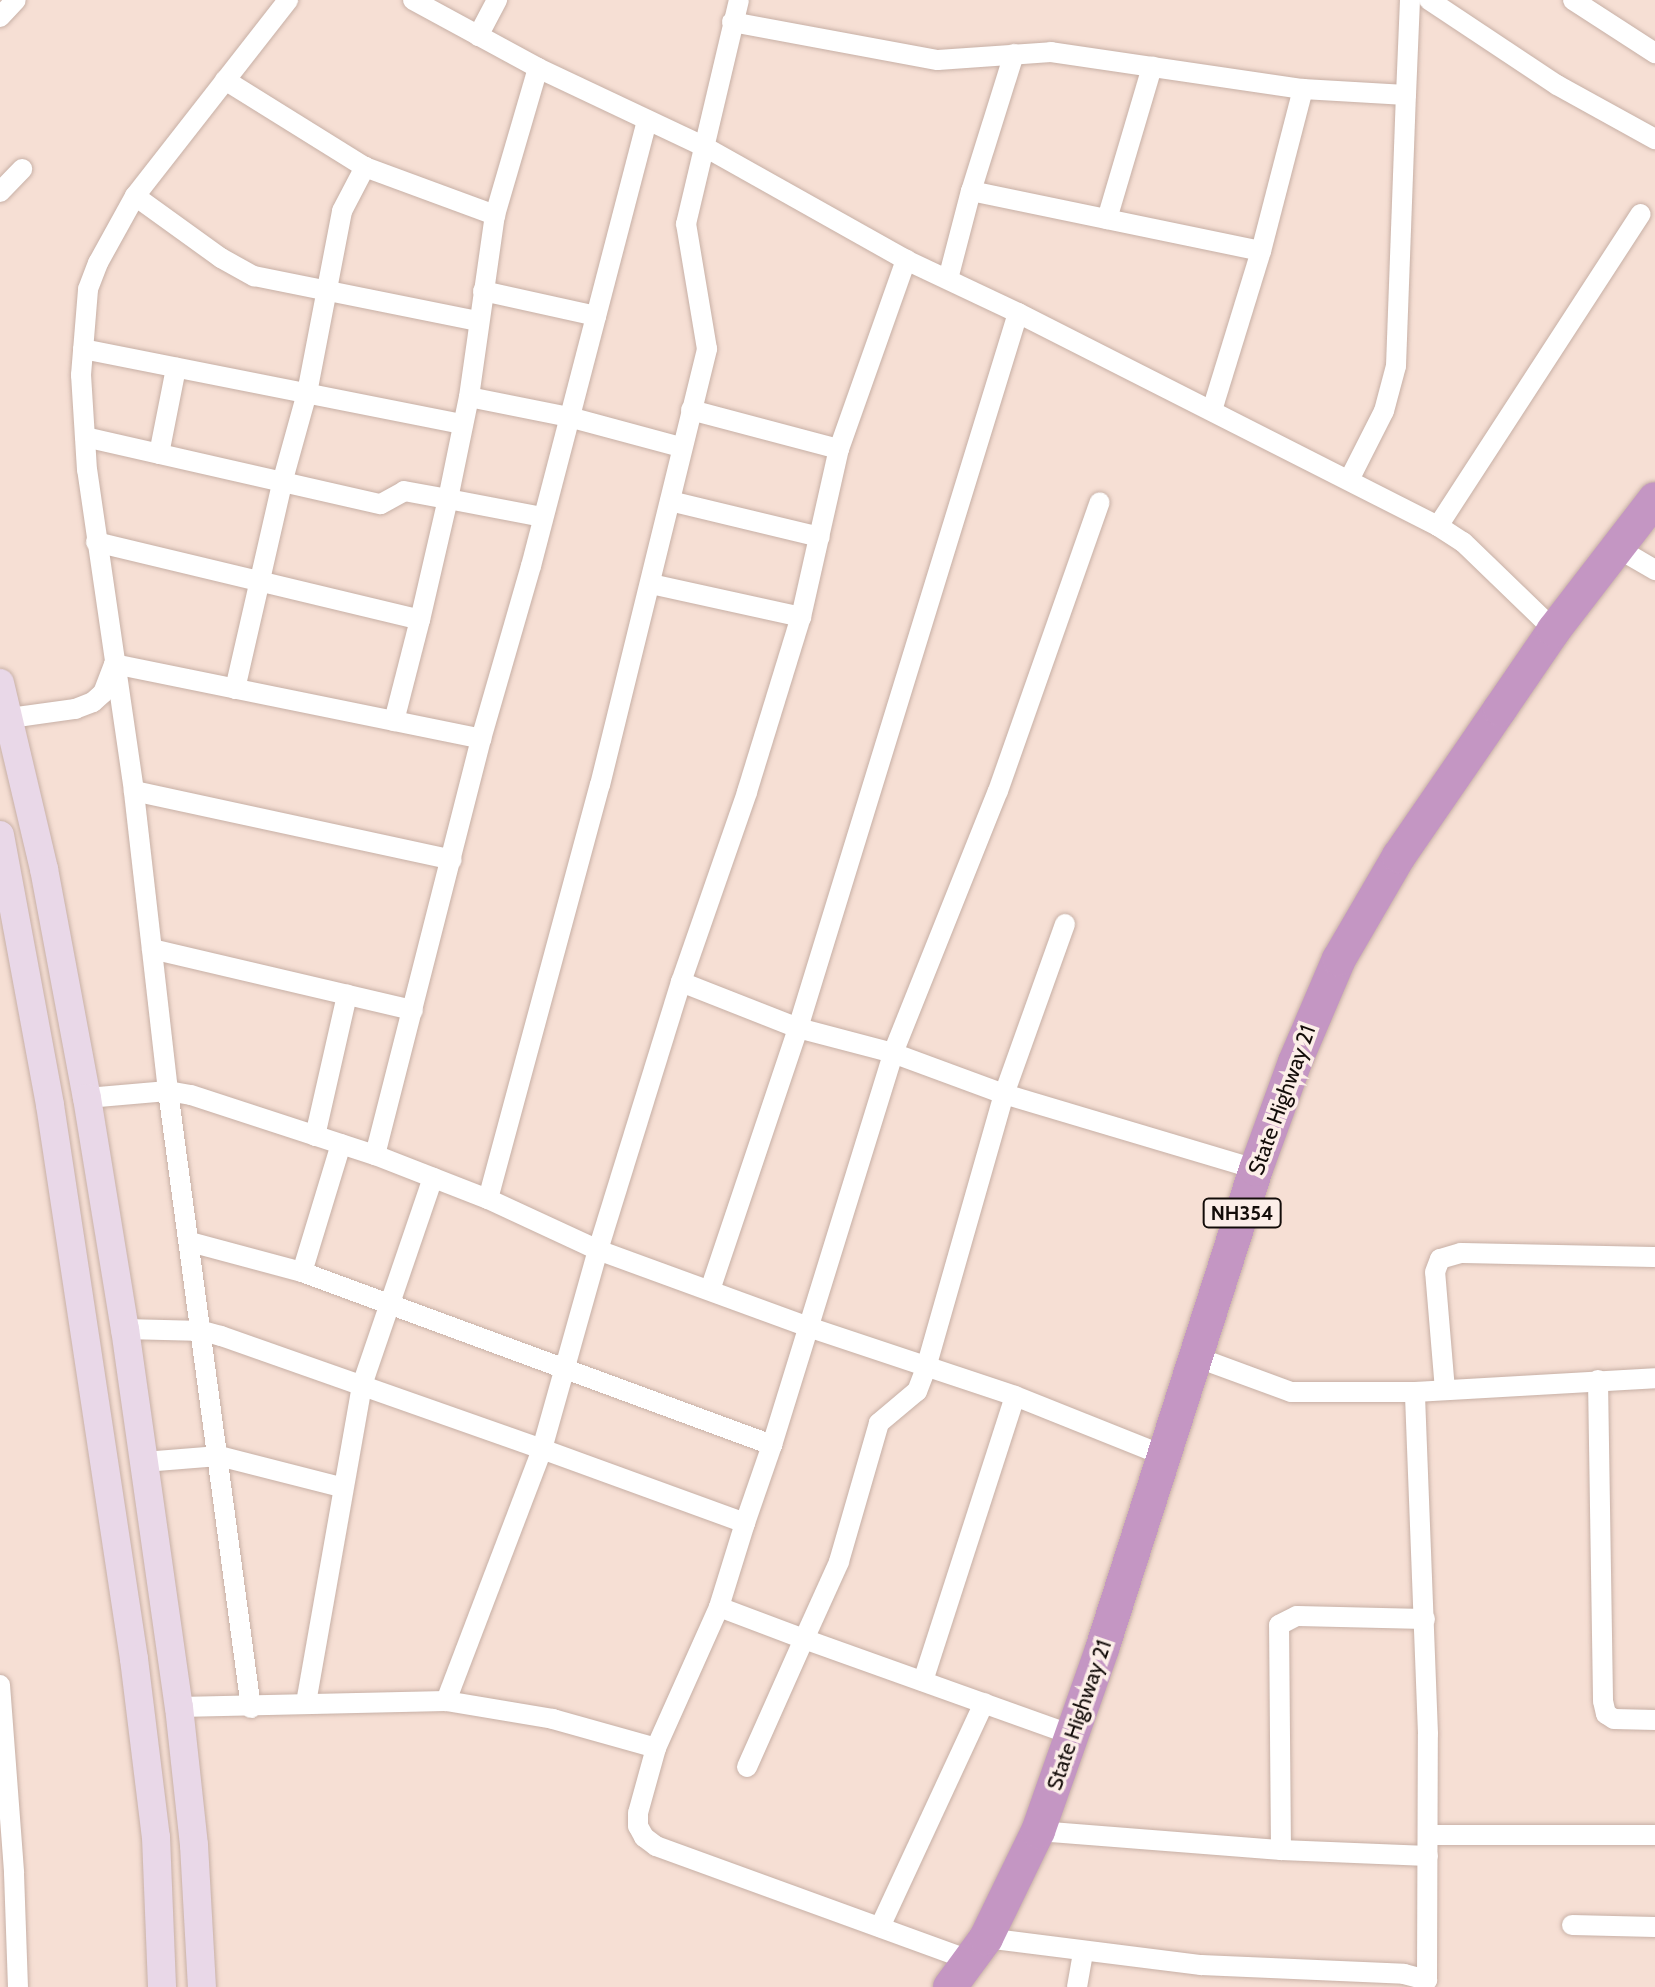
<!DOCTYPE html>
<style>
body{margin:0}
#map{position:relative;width:1655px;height:1987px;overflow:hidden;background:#f6dfd4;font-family:Cabin,sans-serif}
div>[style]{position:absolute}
.roads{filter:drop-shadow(0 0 2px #c7b0a6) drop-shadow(0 0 2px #c7b0a6)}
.minor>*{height:20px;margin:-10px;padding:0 10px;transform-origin:10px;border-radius:10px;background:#fff}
.secondary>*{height:28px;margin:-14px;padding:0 14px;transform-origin:14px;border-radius:14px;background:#e9d8e8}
.trunk>*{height:34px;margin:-17px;padding:0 17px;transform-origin:17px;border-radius:17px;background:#c496c3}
span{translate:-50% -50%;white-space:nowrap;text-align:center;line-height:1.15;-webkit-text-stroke:7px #fceee8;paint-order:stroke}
.shield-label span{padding:2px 6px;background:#fceee8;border:2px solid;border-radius:6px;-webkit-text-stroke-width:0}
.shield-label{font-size:20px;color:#130c09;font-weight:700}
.street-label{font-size:22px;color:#130c09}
</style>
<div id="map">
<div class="roads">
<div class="minor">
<i style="left:413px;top:0;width:142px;rotate:28.5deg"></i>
<i style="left:538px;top:68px;width:185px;rotate:25.3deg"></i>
<i style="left:705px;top:147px;width:231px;rotate:29.3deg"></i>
<i style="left:906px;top:260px;width:124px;rotate:25.3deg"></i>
<i style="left:1018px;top:313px;width:471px;rotate:26.9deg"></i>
<i style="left:1438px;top:526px;width:30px;rotate:33deg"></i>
<i style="left:1463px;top:542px;width:127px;rotate:44deg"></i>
<i style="left:1429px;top:0;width:154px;rotate:33.6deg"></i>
<i style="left:1557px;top:85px;width:112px;rotate:28.9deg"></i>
<i style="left:1573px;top:0;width:98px;rotate:32.9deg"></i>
<i style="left:0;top:17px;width:23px;rotate:-47deg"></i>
<i style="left:732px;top:22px;width:209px;rotate:10.5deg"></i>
<i style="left:938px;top:60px;width:113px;rotate:-4deg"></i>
<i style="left:1051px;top:52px;width:255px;rotate:8.4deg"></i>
<i style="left:1303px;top:89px;width:167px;rotate:104.5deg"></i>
<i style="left:1261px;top:251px;width:166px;rotate:107.1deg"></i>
<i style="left:478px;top:36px;width:41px;rotate:-62.2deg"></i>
<i style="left:1014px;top:54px;width:144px;rotate:107.4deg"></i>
<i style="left:971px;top:191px;width:296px;rotate:11.7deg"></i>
<i style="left:225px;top:80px;width:165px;rotate:31.9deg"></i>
<i style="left:365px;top:167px;width:139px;rotate:20.3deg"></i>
<i style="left:1303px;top:89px;width:103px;rotate:3.3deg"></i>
<i style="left:1406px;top:95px;width:95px;rotate:-87.6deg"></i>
<i style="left:0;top:192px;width:32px;rotate:-46deg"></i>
<i style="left:135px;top:196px;width:106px;rotate:35.8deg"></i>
<i style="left:221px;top:258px;width:38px;rotate:29deg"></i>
<i style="left:254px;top:276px;width:228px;rotate:11.4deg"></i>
<i style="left:1107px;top:219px;width:159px;rotate:-73.5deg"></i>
<i style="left:948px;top:279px;width:91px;rotate:-75.4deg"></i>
<i style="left:483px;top:291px;width:116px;rotate:12.5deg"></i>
<i style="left:83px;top:349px;width:386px;rotate:11.2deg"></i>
<i style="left:469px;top:397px;width:184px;rotate:-81.9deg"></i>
<i style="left:495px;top:215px;width:153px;rotate:-73.7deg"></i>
<i style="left:691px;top:410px;width:153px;rotate:14.8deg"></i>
<i style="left:85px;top:437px;width:303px;rotate:12.8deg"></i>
<i style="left:381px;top:504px;width:26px;rotate:-29deg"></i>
<i style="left:404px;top:491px;width:45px;rotate:10.3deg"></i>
<i style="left:448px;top:499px;width:104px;rotate:-78.4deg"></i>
<i style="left:469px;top:397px;width:102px;rotate:11.3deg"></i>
<i style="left:569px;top:417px;width:115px;rotate:15.1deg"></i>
<i style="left:159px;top:454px;width:88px;rotate:-78.8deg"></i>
<i style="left:1349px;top:480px;width:77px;rotate:-63.1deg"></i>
<i style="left:1384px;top:411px;width:47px;rotate:-75.1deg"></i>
<i style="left:1396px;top:366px;width:271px;rotate:-87.9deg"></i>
<i style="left:670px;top:501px;width:154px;rotate:13.5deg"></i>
<i style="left:1438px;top:526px;width:372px;rotate:-57deg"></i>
<i style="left:96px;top:542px;width:333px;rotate:13.5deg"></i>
<i style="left:420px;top:620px;width:124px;rotate:-77deg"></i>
<i style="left:448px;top:499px;width:96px;rotate:10.8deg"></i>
<i style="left:1619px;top:549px;width:42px;rotate:30.3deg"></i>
<i style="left:651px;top:584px;width:154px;rotate:12.4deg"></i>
<i style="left:235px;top:689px;width:211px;rotate:-77.1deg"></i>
<i style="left:282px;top:483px;width:93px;rotate:-74.5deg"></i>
<i style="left:307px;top:393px;width:185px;rotate:-79.1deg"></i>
<i style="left:342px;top:211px;width:50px;rotate:-62.4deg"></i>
<i style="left:10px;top:718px;width:66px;rotate:-7.9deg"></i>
<i style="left:75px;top:709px;width:19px;rotate:-21deg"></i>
<i style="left:93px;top:702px;width:13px;rotate:-42deg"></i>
<i style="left:103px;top:693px;width:31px;rotate:-69deg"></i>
<i style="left:114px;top:664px;width:375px;rotate:11.5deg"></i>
<i style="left:394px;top:721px;width:104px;rotate:-75.6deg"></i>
<i style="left:134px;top:791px;width:325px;rotate:12.2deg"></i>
<i style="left:1065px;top:924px;width:181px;rotate:109.7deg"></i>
<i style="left:1004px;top:1094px;width:285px;rotate:105.9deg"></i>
<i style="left:926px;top:1368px;width:25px;rotate:111deg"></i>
<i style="left:917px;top:1391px;width:50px;rotate:139.9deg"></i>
<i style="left:879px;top:1423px;width:145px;rotate:106.1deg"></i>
<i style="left:839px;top:1562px;width:85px;rotate:114.4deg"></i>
<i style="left:804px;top:1639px;width:285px;rotate:19.7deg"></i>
<i style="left:152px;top:949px;width:268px;rotate:13.2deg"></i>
<i style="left:681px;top:982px;width:126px;rotate:21.5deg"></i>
<i style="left:798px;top:1028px;width:98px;rotate:14.7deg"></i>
<i style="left:893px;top:1053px;width:118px;rotate:20.3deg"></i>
<i style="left:1004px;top:1094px;width:263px;rotate:16.6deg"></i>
<i style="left:87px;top:1098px;width:81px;rotate:-4.9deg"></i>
<i style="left:168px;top:1091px;width:23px;rotate:10deg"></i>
<i style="left:191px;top:1095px;width:194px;rotate:18.1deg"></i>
<i style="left:375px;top:1155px;width:429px;rotate:-75.7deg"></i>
<i style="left:481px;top:739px;width:180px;rotate:-73.9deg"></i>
<i style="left:531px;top:566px;width:458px;rotate:-75.4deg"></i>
<i style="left:315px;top:1136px;width:145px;rotate:-77.2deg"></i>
<i style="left:341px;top:1144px;width:134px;rotate:106.9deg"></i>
<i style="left:302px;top:1272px;width:501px;rotate:20.21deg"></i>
<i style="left:772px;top:1445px;width:83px;rotate:109.1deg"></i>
<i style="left:375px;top:1155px;width:121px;rotate:21.3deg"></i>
<i style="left:488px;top:1199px;width:121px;rotate:24.9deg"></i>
<i style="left:598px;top:1250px;width:224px;rotate:20.1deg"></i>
<i style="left:808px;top:1327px;width:218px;rotate:18.4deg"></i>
<i style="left:1015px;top:1396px;width:162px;rotate:21.8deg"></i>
<i style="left:488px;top:1199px;width:429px;rotate:-74.9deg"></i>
<i style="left:600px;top:785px;width:449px;rotate:-76.2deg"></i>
<i style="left:707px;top:349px;width:127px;rotate:-99.5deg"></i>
<i style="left:686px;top:224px;width:230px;rotate:-76.7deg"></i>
<i style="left:190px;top:1242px;width:116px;rotate:15deg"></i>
<i style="left:710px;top:1290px;width:276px;rotate:-71.4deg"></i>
<i style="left:798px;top:1028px;width:748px;rotate:-72.9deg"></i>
<i style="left:125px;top:1329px;width:78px;rotate:1.5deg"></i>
<i style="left:203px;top:1331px;width:19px;rotate:16deg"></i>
<i style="left:221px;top:1336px;width:340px;rotate:19.4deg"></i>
<i style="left:542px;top:1449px;width:207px;rotate:-74.3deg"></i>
<i style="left:598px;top:1250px;width:281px;rotate:-72.8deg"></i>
<i style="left:681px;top:982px;width:201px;rotate:-70.8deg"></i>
<i style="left:747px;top:792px;width:183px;rotate:-72.9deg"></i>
<i style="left:801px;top:617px;width:172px;rotate:-77.3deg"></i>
<i style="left:839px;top:449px;width:201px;rotate:-70.5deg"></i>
<i style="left:1196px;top:1357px;width:101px;rotate:20.2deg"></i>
<i style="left:1291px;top:1392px;width:124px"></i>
<i style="left:1415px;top:1392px;width:240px;rotate:-3.3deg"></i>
<i style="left:1598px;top:1380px;width:321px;rotate:89.1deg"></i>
<i style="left:1603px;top:1701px;width:13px;rotate:77deg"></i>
<i style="left:1606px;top:1714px;width:9px;rotate:32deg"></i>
<i style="left:1614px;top:1719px;width:41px;rotate:1.4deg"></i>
<i style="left:1445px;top:1390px;width:118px;rotate:-94.8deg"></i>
<i style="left:1435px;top:1272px;width:14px;rotate:-69deg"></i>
<i style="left:1440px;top:1259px;width:22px;rotate:-16deg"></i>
<i style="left:1461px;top:1253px;width:194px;rotate:1.2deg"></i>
<i style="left:772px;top:1445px;width:410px;rotate:-72.8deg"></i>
<i style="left:893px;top:1053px;width:282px;rotate:-68.2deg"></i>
<i style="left:998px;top:791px;width:306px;rotate:-70.6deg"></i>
<i style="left:144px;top:1462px;width:75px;rotate:-4.6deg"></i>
<i style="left:219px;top:1456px;width:126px;rotate:14.3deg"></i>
<i style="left:719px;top:1607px;width:91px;rotate:20.6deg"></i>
<i style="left:804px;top:1639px;width:140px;rotate:114deg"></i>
<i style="left:923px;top:1681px;width:299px;rotate:-72.1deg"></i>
<i style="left:0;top:1685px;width:189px;rotate:85.7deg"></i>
<i style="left:14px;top:1873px;width:114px;rotate:88deg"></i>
<i style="left:446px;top:1701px;width:270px;rotate:-69.1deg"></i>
<i style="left:542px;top:1449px;width:216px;rotate:20deg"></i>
<i style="left:745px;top:1523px;width:88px;rotate:107.2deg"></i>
<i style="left:719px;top:1607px;width:154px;rotate:114.1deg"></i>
<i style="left:656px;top:1748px;width:67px;rotate:105.5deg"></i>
<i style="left:638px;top:1813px;width:13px;rotate:90deg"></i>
<i style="left:638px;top:1826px;width:13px;rotate:61deg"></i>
<i style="left:644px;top:1837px;width:15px;rotate:37deg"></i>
<i style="left:656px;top:1846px;width:334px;rotate:20deg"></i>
<i style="left:306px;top:1703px;width:323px;rotate:-80deg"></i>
<i style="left:362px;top:1385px;width:219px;rotate:-71.1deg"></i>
<i style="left:179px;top:1707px;width:267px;rotate:-1.3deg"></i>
<i style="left:446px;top:1701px;width:109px;rotate:9.5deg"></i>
<i style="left:553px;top:1719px;width:107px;rotate:15.7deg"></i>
<i style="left:251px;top:1708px;width:623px;rotate:-97.66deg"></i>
<i style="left:168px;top:1091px;width:302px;rotate:-96.5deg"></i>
<i style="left:134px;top:791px;width:324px;rotate:-98.3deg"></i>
<i style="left:87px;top:470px;width:95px;rotate:-93.6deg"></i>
<i style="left:81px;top:375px;width:86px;rotate:-85.3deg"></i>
<i style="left:88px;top:289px;width:28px;rotate:-69deg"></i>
<i style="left:98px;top:263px;width:77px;rotate:-61.1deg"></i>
<i style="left:135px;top:196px;width:249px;rotate:-52deg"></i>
<i style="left:1038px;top:1831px;width:244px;rotate:4.5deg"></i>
<i style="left:1281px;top:1850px;width:147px;rotate:2.3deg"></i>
<i style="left:1429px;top:1835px;width:226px"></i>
<i style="left:1281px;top:1850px;width:225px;rotate:-90.5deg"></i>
<i style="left:1279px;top:1625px;width:20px;rotate:-27deg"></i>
<i style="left:1297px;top:1616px;width:128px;rotate:1.3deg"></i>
<i style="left:1572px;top:1925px;width:83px;rotate:1.4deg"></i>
<i style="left:880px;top:1927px;width:247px;rotate:-65.1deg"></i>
<i style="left:986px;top:1938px;width:217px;rotate:7.2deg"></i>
<i style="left:1201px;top:1965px;width:203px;rotate:2.5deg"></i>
<i style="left:1404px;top:1974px;width:24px;rotate:15deg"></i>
<i style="left:1427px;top:1980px;width:246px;rotate:-89.8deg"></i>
<i style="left:1428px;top:1734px;width:342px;rotate:-92.2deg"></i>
<i style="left:1077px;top:1987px;width:36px;rotate:-80deg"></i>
</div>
<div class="secondary">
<i style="left:0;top:683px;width:191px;rotate:76.7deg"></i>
<i style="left:44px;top:869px;width:233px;rotate:79.4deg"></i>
<i style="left:87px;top:1098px;width:234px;rotate:80.7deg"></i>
<i style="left:125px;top:1329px;width:382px;rotate:81.9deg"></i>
<i style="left:179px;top:1707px;width:139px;rotate:83.8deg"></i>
<i style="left:194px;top:1845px;width:142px;rotate:86.8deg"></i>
<i style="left:0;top:835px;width:275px;rotate:79.5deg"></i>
<i style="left:50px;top:1105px;width:560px;rotate:81.38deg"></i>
<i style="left:134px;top:1659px;width:179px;rotate:83deg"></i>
<i style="left:156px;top:1837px;width:150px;rotate:87.7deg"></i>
</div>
<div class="trunk">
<i style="left:950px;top:1987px;width:61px;rotate:-53.7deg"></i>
<i style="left:986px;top:1938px;width:119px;rotate:-64.1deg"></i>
<i style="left:1038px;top:1831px;width:193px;rotate:-70.6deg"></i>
<i style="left:1102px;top:1649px;width:504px;rotate:-72.21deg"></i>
<i style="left:1256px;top:1169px;width:114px;rotate:-70deg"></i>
<i style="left:1295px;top:1062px;width:112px;rotate:-66.9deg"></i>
<i style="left:1339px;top:959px;width:119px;rotate:-59.8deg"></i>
<i style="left:1399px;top:856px;width:178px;rotate:-55.5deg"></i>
<i style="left:1500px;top:709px;width:96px;rotate:-55.6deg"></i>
<i style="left:1554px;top:630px;width:165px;rotate:-52.4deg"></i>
</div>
</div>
<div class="shield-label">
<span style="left:1242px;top:1213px">NH354</span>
</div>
<div class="street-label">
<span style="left:1282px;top:1100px;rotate:-70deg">State Highway 21</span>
<span style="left:1079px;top:1715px;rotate:-71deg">State Highway 21</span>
</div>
</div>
